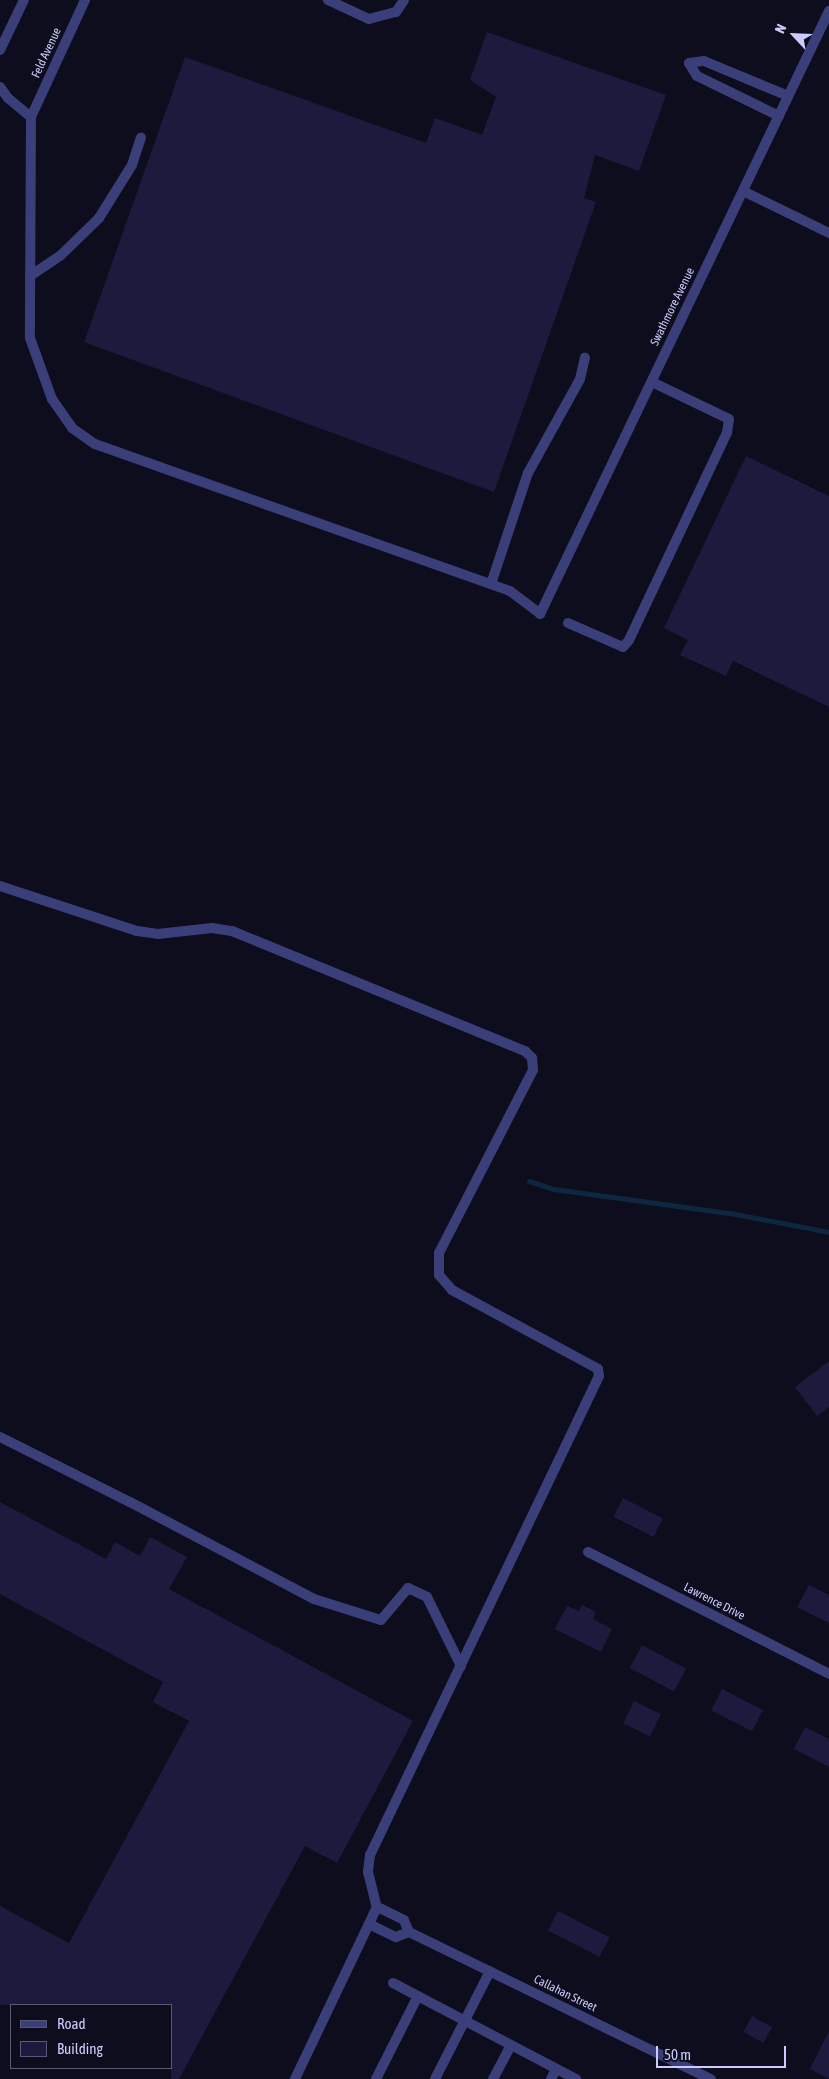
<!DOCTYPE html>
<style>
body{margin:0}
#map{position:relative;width:829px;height:2079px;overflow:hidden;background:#0d0d1d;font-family:"Asap Condensed",sans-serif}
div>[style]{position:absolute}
.stream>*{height:5px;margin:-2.5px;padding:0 2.5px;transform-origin:2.5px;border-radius:2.5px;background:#0e2740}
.building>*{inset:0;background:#1c1a3d;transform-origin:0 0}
.service>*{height:10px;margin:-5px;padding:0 5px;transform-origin:5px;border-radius:5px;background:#3a3f7a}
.minor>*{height:10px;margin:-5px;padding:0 5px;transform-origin:5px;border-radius:5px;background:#3a3f7a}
span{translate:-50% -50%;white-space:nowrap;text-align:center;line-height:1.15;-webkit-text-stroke:4px #0d0d1d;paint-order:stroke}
.street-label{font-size:12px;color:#cbcbfd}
.legend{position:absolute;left:10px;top:2004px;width:162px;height:65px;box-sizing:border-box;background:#0d0d1d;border:1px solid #595977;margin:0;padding:6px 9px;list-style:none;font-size:15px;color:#cbcbfd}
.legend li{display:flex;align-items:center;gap:10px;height:25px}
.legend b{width:25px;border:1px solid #595977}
.north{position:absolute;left:769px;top:10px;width:50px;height:50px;-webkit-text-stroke:4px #0d0d1d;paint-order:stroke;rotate:295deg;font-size:14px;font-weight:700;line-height:20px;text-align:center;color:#cbcbfd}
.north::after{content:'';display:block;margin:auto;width:18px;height:22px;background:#cbcbfd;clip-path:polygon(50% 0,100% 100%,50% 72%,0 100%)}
.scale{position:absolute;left:656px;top:2046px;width:130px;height:22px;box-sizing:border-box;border:2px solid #cbcbfd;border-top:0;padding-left:6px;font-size:15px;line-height:18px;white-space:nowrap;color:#cbcbfd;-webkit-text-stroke:4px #0d0d1d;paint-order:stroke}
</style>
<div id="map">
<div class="stream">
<i style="left:529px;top:1181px;width:26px;rotate:18deg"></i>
<i style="left:554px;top:1189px;width:178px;rotate:7.8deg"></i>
<i style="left:730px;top:1213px;width:101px;rotate:10.9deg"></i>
</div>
<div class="building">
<i style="clip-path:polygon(487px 32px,666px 95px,639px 171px,595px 155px,584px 198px,596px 202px,494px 492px,84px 342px,185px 57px,426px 143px,435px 118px,482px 135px,496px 97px,470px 80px)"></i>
<i style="clip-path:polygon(746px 456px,829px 496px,829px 707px,733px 661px,726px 676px,680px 655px,688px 640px,664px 628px)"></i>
<i style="clip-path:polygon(829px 1361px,829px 1407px,817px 1416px,795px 1387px)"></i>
<i style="left:623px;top:1498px;width:45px;height:21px;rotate:27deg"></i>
<i style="clip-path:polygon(0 1502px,106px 1559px,115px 1542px,140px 1556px,150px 1537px,187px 1557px,169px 1589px,413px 1721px,337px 1863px,305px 1846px,179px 2079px,171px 2079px,171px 2005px,0 2005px,0 1906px,69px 1943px,189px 1721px,153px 1702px,163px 1682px,0 1594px)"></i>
<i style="clip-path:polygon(809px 1585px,829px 1595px,829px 1623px,797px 1607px)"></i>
<i style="clip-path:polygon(582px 1605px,596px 1612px,593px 1619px,612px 1629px,601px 1652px,555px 1629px,567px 1606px,579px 1611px)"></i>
<i style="left:642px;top:1645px;width:50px;height:26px;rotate:28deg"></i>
<i style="left:722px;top:1689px;width:46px;height:24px;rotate:27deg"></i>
<i style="left:634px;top:1701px;width:30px;height:25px;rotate:26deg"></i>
<i style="clip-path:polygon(805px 1727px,829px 1739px,829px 1767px,794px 1749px)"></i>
<i style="left:558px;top:1911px;width:58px;height:22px;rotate:27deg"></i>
<i style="left:752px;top:2016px;width:23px;height:18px;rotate:29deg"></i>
<i style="clip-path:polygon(829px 2031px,829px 2079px,810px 2069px)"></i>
</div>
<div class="service">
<i style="left:328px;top:0;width:45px;rotate:24.9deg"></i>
<i style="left:369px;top:19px;width:28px;rotate:-15deg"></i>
<i style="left:396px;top:12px;width:14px;rotate:-56deg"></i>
<i style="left:0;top:50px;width:55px;rotate:-64.4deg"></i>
<i style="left:0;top:87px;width:14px;rotate:54deg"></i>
<i style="left:8px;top:98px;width:30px;rotate:40deg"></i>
<i style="left:31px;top:117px;width:221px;rotate:90.3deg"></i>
<i style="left:30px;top:338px;width:65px;rotate:70.2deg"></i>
<i style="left:52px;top:399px;width:35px;rotate:55deg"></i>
<i style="left:72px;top:428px;width:28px;rotate:35deg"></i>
<i style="left:95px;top:444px;width:440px;rotate:19.5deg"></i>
<i style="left:510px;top:591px;width:38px;rotate:37deg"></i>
<i style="left:779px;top:116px;width:91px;rotate:-154deg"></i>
<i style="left:697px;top:76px;width:15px;rotate:-122deg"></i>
<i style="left:689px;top:63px;width:15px;rotate:-8deg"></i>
<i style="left:704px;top:61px;width:91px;rotate:22.6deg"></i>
<i style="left:743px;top:191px;width:96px;rotate:26deg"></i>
<i style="left:30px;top:276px;width:37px;rotate:-34deg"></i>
<i style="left:61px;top:255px;width:53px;rotate:-44.2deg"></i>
<i style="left:99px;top:218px;width:62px;rotate:-58.1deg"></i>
<i style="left:132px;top:165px;width:29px;rotate:-72deg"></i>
<i style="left:491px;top:584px;width:117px;rotate:-71.6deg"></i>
<i style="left:528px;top:473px;width:107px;rotate:-61deg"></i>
<i style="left:580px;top:379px;width:22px;rotate:-77deg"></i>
<i style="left:568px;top:623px;width:60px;rotate:23.6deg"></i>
<i style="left:623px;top:647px;width:9px;rotate:-49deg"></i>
<i style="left:629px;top:640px;width:229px;rotate:-64.7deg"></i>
<i style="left:727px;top:433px;width:14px;rotate:-82deg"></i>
<i style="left:729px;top:419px;width:85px;rotate:-154.3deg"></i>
<i style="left:0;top:886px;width:144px;rotate:18.2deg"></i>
<i style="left:137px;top:931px;width:21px;rotate:8deg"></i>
<i style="left:158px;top:934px;width:54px;rotate:-6.3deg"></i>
<i style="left:212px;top:928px;width:20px;rotate:9deg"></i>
<i style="left:232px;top:931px;width:317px;rotate:22.3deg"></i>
<i style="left:525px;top:1051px;width:10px;rotate:45deg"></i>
<i style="left:532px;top:1058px;width:12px;rotate:85deg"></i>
<i style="left:533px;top:1070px;width:206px;rotate:117.2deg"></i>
<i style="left:439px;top:1253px;width:22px;rotate:90deg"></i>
<i style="left:439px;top:1275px;width:20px;rotate:49deg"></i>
<i style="left:452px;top:1290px;width:166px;rotate:28.4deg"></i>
<i style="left:598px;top:1369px;width:7px;rotate:82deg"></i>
<i style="left:599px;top:1376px;width:531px;rotate:115.55deg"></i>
<i style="left:370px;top:1855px;width:17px;rotate:97deg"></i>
<i style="left:368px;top:1872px;width:36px;rotate:76deg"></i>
<i style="left:377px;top:1907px;width:191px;rotate:115.5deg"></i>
<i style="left:0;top:1437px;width:145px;rotate:26.6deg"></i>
<i style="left:130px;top:1502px;width:208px;rotate:27.8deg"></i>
<i style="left:314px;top:1599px;width:70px;rotate:17.4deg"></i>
<i style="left:381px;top:1620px;width:42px;rotate:-49.8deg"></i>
<i style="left:408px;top:1588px;width:21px;rotate:25deg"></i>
<i style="left:427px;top:1597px;width:77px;rotate:63.8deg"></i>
<i style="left:369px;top:1924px;width:30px;rotate:26deg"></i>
<i style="left:396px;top:1937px;width:14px;rotate:-21deg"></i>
<i style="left:409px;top:1932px;width:13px;rotate:-113deg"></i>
<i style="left:404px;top:1920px;width:30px;rotate:-154deg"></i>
<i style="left:393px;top:1983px;width:207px;rotate:27.7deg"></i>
<i style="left:376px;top:2079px;width:93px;rotate:-63.2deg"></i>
<i style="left:435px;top:2079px;width:121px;rotate:-63deg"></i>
<i style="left:493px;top:2079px;width:38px;rotate:-62deg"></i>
<i style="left:551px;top:2079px;width:11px;rotate:-63deg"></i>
</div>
<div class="minor">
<i style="left:31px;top:117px;width:129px;rotate:-65.2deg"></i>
<i style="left:540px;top:614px;width:669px;rotate:-64.39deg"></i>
<i style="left:588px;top:1552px;width:270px;rotate:26.8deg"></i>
<i style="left:409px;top:1932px;width:336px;rotate:26deg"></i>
</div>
<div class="street-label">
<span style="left:47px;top:53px;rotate:-65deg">Feld Avenue</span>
<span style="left:673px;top:307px;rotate:-64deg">Swathmore Avenue</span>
<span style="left:714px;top:1602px;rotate:27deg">Lawrence Drive</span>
<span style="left:565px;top:1994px;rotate:26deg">Callahan Street</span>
</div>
<ul class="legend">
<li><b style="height:6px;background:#3a3f7a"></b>Road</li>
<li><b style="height:14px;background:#1c1a3d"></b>Building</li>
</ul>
<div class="north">N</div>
<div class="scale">50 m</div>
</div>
